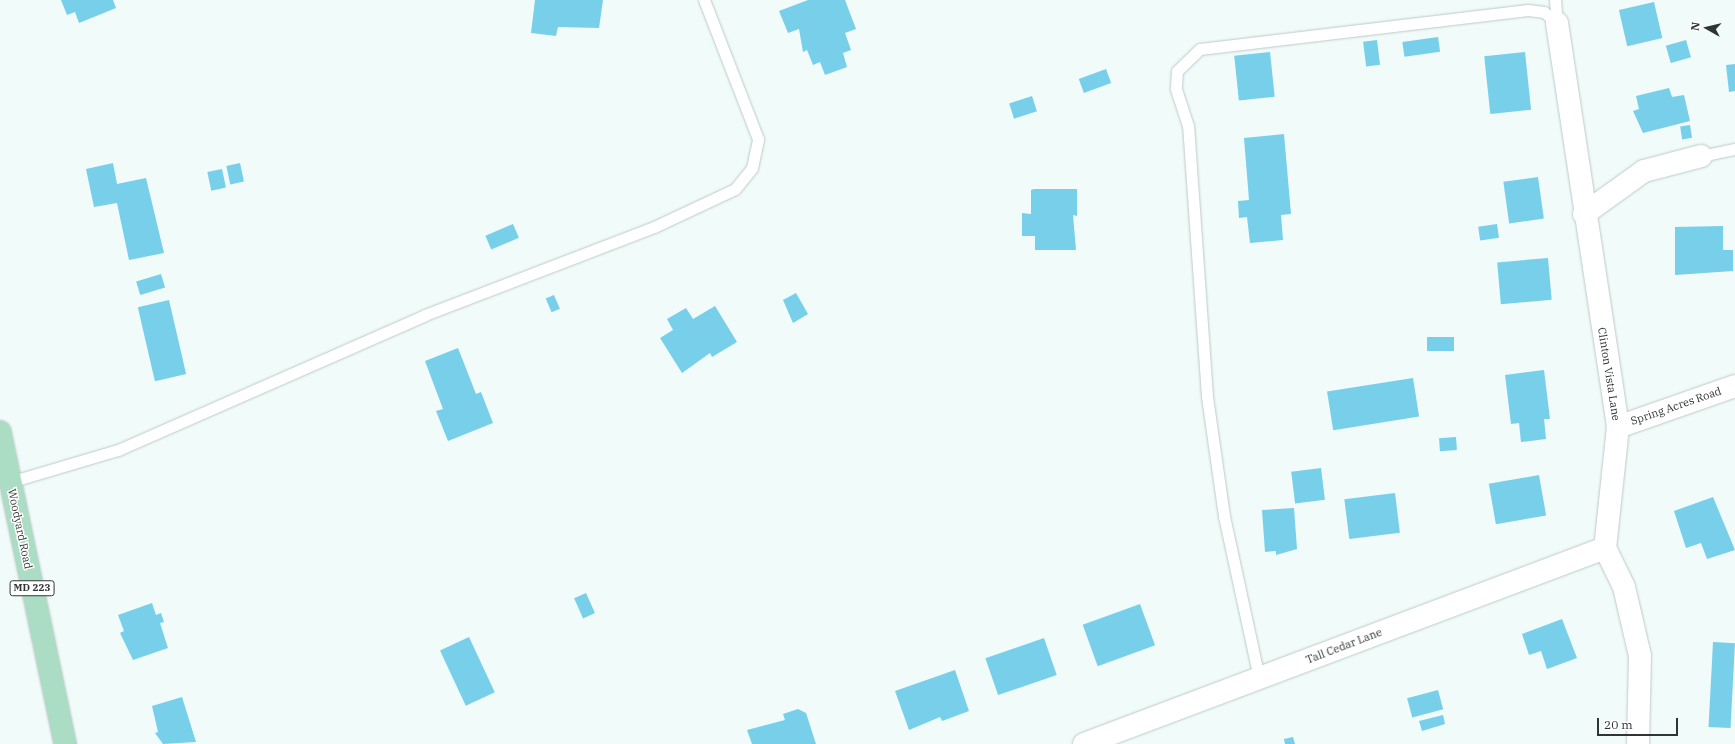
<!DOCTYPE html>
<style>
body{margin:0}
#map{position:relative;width:1735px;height:744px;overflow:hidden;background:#f0fbfa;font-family:"IBM Plex Serif",serif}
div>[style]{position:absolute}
.building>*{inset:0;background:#78cfea;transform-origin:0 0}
.roads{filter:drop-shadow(0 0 1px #bec9c8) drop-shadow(0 0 1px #bec9c8)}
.lane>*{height:11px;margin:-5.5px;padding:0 5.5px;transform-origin:5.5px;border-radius:5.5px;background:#fff}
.street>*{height:22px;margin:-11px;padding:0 11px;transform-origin:11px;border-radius:11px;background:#fff}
.primary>*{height:22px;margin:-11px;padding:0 11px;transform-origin:11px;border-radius:11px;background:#abdcc4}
span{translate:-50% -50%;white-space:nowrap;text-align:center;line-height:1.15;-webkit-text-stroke:3px #fff;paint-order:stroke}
.shield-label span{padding:1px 3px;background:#fff;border:1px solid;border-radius:3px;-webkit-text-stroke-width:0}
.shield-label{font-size:10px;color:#303434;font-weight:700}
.street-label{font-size:11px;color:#303434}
.north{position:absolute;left:1687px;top:8px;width:40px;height:40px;-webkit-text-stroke:3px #fff;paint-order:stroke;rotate:278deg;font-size:11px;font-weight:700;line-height:16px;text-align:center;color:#303434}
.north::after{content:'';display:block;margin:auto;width:14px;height:18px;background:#303434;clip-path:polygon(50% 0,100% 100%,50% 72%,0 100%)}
.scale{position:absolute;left:1597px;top:718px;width:81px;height:18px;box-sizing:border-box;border:2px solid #303434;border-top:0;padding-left:5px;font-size:12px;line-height:14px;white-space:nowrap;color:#303434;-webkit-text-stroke:3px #fff;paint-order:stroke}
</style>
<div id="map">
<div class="building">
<i style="clip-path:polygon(61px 0,113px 0,116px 8px,79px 23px,75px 12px,67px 15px)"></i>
<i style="clip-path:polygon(535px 0,603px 0,599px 28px,558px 27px,556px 36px,531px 33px)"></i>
<i style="clip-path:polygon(808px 0,845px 0,856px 29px,845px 33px,851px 50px,843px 53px,847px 67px,825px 75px,820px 62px,813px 65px,807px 50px,803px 52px,799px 29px,788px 33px,779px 11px)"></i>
<i style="left:1654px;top:2px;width:37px;height:36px;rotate:77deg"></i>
<i style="left:1438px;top:37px;width:15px;height:36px;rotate:82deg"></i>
<i style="left:1377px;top:40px;width:25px;height:14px;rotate:83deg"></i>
<i style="left:1686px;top:40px;width:18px;height:21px;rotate:74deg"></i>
<i style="left:1270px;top:52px;width:45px;height:36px;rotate:84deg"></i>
<i style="left:1525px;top:52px;width:58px;height:41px;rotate:84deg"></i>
<i style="clip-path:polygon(1735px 64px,1735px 91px,1729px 92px,1726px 65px)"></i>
<i style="left:1106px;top:69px;width:15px;height:29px;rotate:70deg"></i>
<i style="clip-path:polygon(1669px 88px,1672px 97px,1684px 95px,1690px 121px,1643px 133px,1633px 111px,1639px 109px,1636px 96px)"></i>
<i style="left:1032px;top:96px;width:16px;height:24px;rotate:72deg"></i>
<i style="left:1690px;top:125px;width:13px;height:10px;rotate:81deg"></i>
<i style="clip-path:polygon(1284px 134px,1291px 214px,1281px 215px,1283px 240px,1250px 243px,1247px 217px,1239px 218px,1238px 201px,1249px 200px,1244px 138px)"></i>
<i style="clip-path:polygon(113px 163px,117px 184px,146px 178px,164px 253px,129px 260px,117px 203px,94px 207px,86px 169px)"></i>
<i style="left:240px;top:163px;width:19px;height:14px;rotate:78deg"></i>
<i style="left:222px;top:169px;width:19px;height:15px;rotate:78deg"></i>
<i style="left:1538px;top:177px;width:42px;height:35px;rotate:82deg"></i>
<i style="clip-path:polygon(1034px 189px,1077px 189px,1077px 216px,1073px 215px,1076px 250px,1035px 250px,1035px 236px,1022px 236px,1022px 213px,1031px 214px,1031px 190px)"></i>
<i style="left:513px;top:224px;width:15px;height:30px;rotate:67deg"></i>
<i style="left:1497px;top:224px;width:14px;height:19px;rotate:82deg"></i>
<i style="clip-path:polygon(1723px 226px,1723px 250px,1733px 250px,1733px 271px,1675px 275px,1675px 227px)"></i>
<i style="left:1548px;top:258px;width:42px;height:51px;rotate:85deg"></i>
<i style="left:161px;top:274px;width:14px;height:26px;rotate:73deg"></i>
<i style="clip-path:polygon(796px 293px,808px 314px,793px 323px,783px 300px)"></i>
<i style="left:554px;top:295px;width:15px;height:9px;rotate:67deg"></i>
<i style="left:169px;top:300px;width:76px;height:32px;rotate:77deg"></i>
<i style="clip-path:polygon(715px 306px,737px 342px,712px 357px,710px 353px,682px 373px,660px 338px,673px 330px,667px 319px,686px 308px,693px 319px)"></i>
<i style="left:1427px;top:337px;width:27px;height:14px"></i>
<i style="clip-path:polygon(458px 348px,476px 394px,481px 392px,493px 423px,448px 441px,436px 411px,443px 409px,425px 361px)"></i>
<i style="clip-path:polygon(1544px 370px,1550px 419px,1544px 419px,1546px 439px,1521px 442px,1519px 423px,1511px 424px,1505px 375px)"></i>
<i style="left:1413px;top:378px;width:39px;height:87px;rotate:81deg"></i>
<i style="left:1456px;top:437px;width:13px;height:17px;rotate:86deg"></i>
<i style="left:1321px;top:468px;width:32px;height:30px;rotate:83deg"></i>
<i style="left:1539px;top:475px;width:41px;height:51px;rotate:80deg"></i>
<i style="left:1395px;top:493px;width:40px;height:51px;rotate:83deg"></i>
<i style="clip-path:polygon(1713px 497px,1735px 550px,1707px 559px,1701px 543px,1686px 548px,1674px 511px)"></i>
<i style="clip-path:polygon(1294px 508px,1297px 549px,1276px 555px,1276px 551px,1265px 552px,1262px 510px)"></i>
<i style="left:586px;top:593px;width:22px;height:13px;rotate:66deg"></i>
<i style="clip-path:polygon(152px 603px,156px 615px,161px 613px,164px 622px,160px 623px,168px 648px,133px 660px,120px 633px,124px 631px,118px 615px)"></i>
<i style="left:1140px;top:604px;width:44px;height:61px;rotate:70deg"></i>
<i style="clip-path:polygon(1562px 619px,1577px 658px,1547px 669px,1541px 651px,1529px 655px,1522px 634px)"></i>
<i style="left:469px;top:637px;width:61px;height:32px;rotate:65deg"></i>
<i style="left:1044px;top:638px;width:39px;height:62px;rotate:71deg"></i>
<i style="left:1713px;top:642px;width:22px;height:85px;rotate:3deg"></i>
<i style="clip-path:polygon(955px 670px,969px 711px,942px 721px,940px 717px,909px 730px,895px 691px)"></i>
<i style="left:1438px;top:690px;width:20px;height:32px;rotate:75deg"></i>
<i style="clip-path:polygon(182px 697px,196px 742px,163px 744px,155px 733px,158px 732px,152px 706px)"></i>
<i style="clip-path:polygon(798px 709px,806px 713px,816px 744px,752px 744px,747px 730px,785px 720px,783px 714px)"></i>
<i style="clip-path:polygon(1443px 715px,1445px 724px,1422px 731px,1419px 721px)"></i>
<i style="clip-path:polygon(1293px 737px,1295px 744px,1285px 744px,1284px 739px)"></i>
</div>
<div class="roads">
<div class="lane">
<i style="left:1555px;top:0;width:23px;rotate:85deg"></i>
<i style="left:1701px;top:156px;width:35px;rotate:-12deg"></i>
<i style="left:10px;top:482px;width:113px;rotate:-16.5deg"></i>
<i style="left:118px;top:450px;width:335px;rotate:-23.7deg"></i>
<i style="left:425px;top:315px;width:245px;rotate:-21deg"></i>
<i style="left:654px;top:227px;width:89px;rotate:-25.1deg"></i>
<i style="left:735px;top:189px;width:27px;rotate:-51deg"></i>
<i style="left:752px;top:168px;width:30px;rotate:-78deg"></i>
<i style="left:758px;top:139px;width:149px;rotate:-111.2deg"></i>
<i style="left:1259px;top:678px;width:166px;rotate:-102.2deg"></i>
<i style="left:1224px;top:516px;width:121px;rotate:-98.1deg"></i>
<i style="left:1207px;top:396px;width:271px;rotate:-94deg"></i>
<i style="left:1188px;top:126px;width:40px;rotate:-108deg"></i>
<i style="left:1176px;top:88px;width:17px;rotate:-87deg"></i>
<i style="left:1177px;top:71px;width:32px;rotate:-44deg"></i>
<i style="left:1200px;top:49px;width:330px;rotate:-6.8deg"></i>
<i style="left:1528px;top:10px;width:16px;rotate:7deg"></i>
<i style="left:1544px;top:12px;width:17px;rotate:40deg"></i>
</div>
<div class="street">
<i style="left:1557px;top:23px;width:409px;rotate:81.4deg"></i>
<i style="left:1618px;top:427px;width:122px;rotate:96.1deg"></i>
<i style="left:1605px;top:548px;width:43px;rotate:64deg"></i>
<i style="left:1624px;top:587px;width:71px;rotate:76.9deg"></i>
<i style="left:1640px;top:656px;width:88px;rotate:91.3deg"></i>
<i style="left:1584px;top:214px;width:74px;rotate:-35.6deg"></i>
<i style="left:1644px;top:171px;width:59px;rotate:-14.7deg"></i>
<i style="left:1618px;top:427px;width:124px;rotate:-19.3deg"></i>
<i style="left:1084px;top:744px;width:557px;rotate:-20.62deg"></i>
</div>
<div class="primary">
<i style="left:0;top:432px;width:319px;rotate:78.2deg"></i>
</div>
</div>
<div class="shield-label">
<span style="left:32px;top:588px">MD 223</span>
</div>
<div class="street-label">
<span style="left:1609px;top:374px;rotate:81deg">Clinton Vista Lane</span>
<span style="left:1676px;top:406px;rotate:-19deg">Spring Acres Road</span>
<span style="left:20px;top:529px;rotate:78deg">Woodyard Road</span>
<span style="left:1344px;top:646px;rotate:-21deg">Tall Cedar Lane</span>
</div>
<div class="north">N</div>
<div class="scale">20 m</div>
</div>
